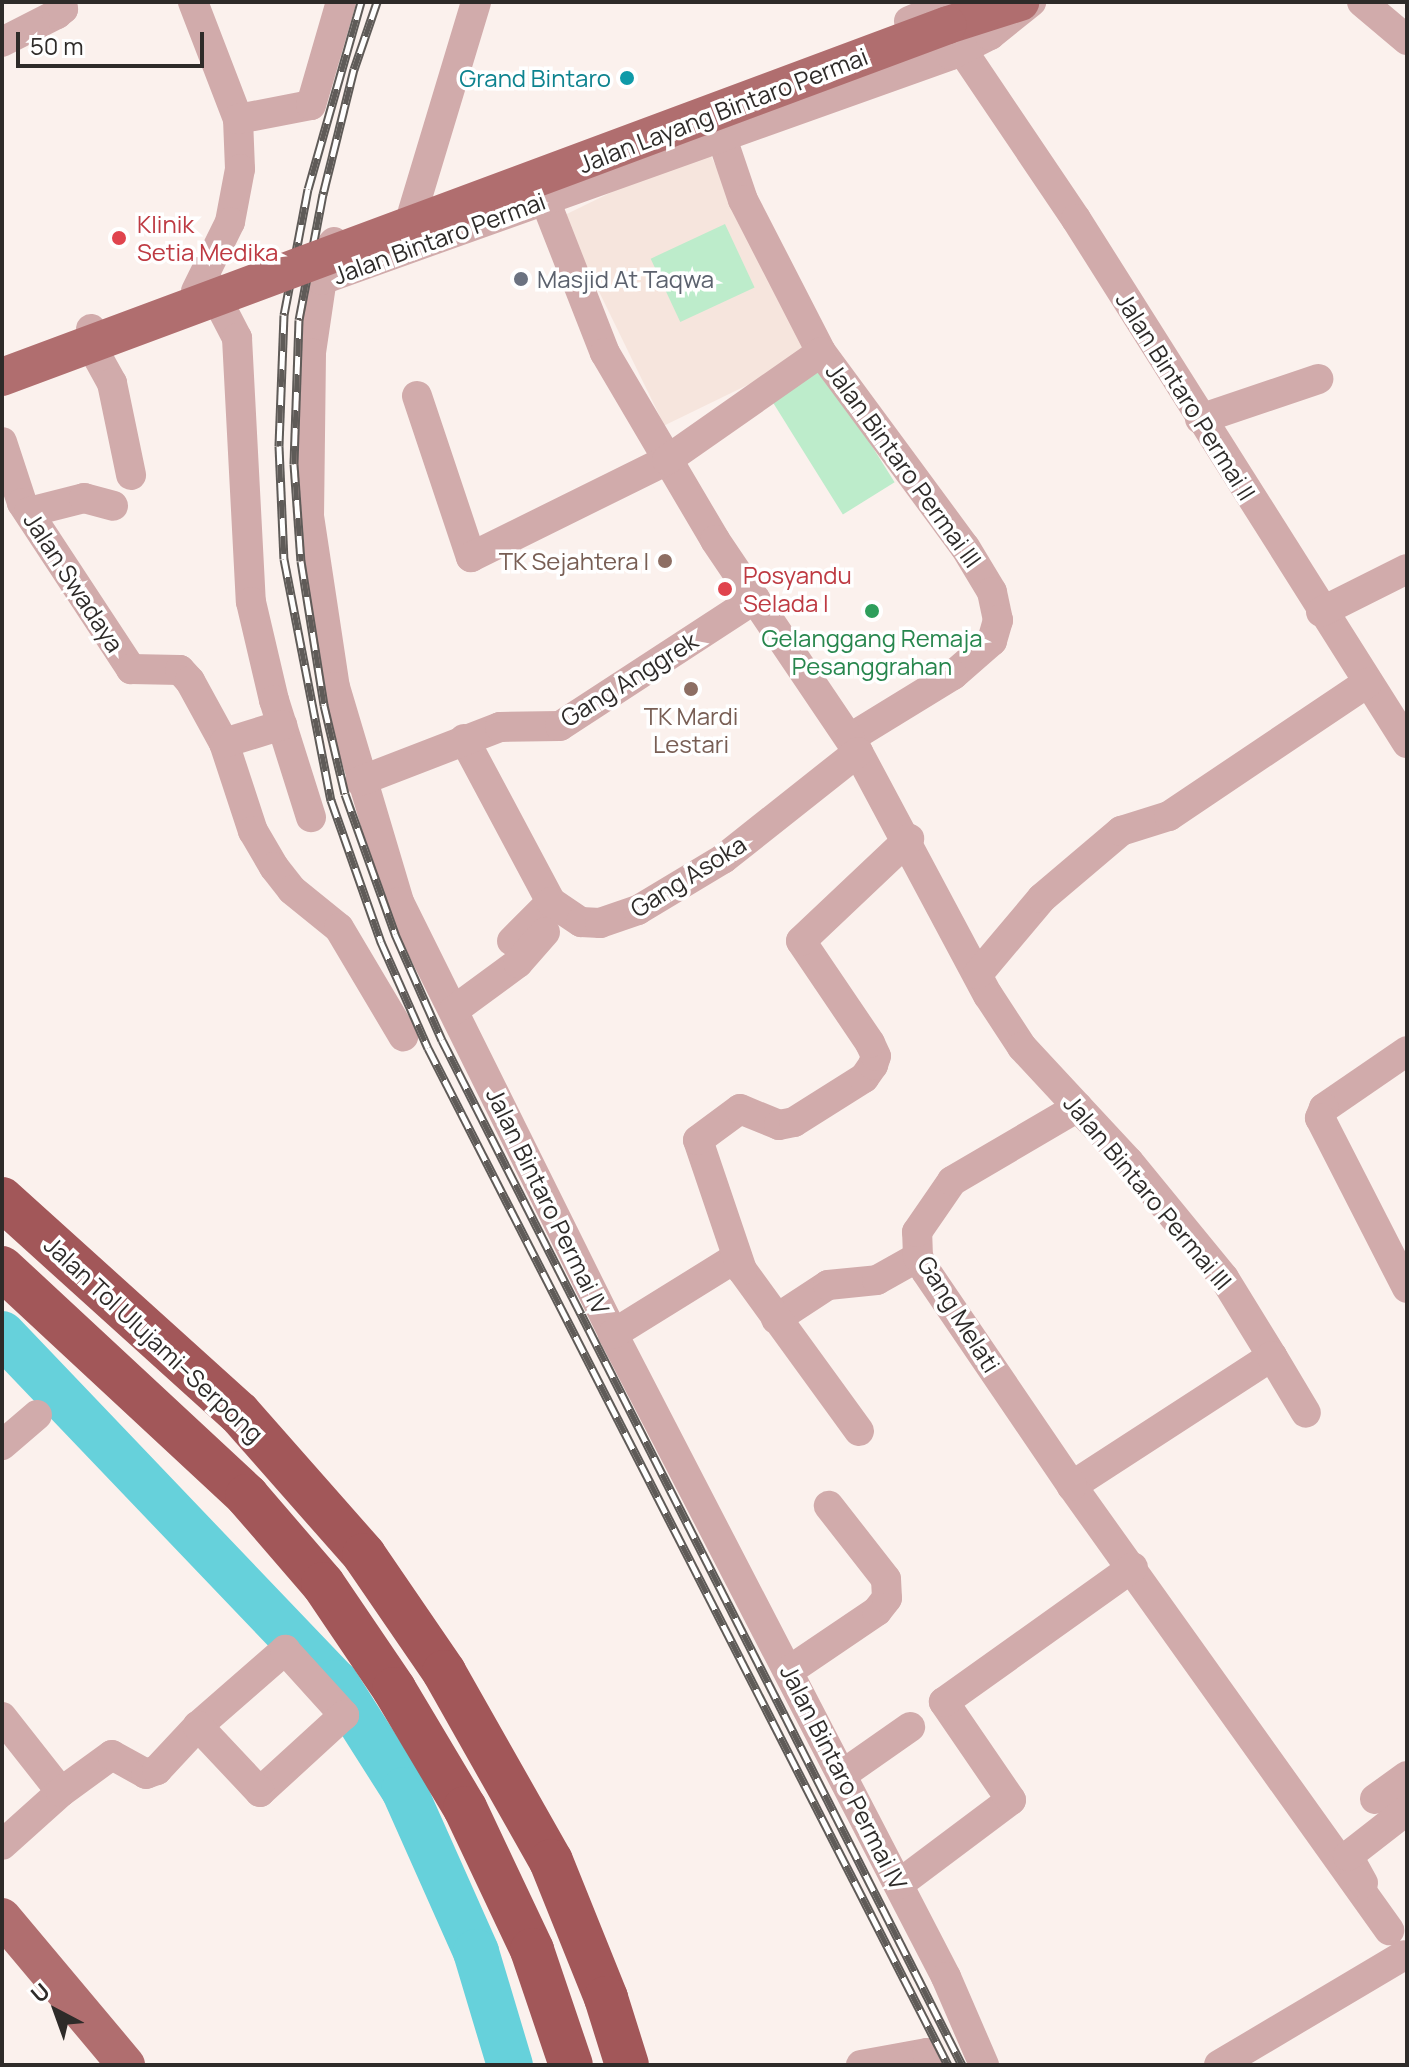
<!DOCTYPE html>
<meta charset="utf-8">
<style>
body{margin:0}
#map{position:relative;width:1409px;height:2067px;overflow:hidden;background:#fbf1ed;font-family:Manrope,sans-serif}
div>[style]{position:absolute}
.built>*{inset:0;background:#f6e5dd;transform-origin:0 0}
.green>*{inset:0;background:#bdeccb;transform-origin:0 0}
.river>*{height:46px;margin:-23px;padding:0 23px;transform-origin:23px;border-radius:23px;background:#66d1db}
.minor>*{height:30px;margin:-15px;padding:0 15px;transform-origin:15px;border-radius:15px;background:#d1abab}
.major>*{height:38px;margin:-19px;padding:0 19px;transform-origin:19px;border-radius:19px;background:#b06e6f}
.highway>*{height:44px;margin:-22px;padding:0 22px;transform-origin:22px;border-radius:22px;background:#a25759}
.rail>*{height:9px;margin-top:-4.5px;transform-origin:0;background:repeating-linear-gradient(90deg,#fff 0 18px,#5f5b58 0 36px);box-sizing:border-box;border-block:2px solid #5f5b58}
.major-bridge>*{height:38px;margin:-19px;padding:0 19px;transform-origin:19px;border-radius:19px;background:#b06e6f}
.dots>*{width:22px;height:22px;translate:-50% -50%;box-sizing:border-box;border:4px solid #fff;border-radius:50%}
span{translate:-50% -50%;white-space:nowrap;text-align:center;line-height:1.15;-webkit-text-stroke:7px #fff;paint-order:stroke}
.culture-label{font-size:24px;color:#0d838f}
.right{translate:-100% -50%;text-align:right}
.street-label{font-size:24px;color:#2e2b29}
.health-label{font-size:24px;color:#be3a42}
.left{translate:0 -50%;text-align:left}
.worship-label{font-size:24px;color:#5b616d}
.education-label{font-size:24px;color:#785e54}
.leisure-label{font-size:24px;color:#27864d}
.frame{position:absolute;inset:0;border:4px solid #2e2b29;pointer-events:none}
.north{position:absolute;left:16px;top:1971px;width:80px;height:80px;-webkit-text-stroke:6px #fff;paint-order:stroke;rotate:319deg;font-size:22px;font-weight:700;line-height:32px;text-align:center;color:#2e2b29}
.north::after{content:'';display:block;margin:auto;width:28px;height:36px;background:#2e2b29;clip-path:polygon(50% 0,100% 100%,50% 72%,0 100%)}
.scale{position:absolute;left:16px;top:32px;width:188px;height:36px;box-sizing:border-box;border:4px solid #2e2b29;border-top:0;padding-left:10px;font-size:24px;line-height:28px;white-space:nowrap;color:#2e2b29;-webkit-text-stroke:6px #fff;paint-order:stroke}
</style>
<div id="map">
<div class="built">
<i style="left:706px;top:146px;width:233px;height:160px;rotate:64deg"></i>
</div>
<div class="green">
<i style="left:725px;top:224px;width:70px;height:82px;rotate:65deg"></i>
<i style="left:822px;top:366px;width:137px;height:61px;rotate:58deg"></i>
</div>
<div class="river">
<i style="left:2px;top:1334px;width:483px;rotate:46.3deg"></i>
<i style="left:336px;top:1683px;width:127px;rotate:57.6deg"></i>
<i style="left:404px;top:1790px;width:177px;rotate:66deg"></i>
<i style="left:476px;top:1952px;width:118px;rotate:73.3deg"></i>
</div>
<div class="minor">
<i style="left:193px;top:2px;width:125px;rotate:69deg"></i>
<i style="left:238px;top:119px;width:50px;rotate:87.7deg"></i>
<i style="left:240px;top:169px;width:54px;rotate:100.7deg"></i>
<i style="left:230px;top:222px;width:77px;rotate:116.2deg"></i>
<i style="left:1362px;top:2px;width:59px;rotate:40.2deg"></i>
<i style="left:909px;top:21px;width:50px;rotate:-22.4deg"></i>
<i style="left:2px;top:42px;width:62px;rotate:-27deg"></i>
<i style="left:57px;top:14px;width:8px;rotate:-40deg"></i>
<i style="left:63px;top:9px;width:8px;rotate:-120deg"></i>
<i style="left:962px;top:50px;width:204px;rotate:56deg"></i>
<i style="left:1076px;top:219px;width:620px;rotate:57.72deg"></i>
<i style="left:238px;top:119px;width:74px;rotate:-10.9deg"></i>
<i style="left:311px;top:105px;width:107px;rotate:-73.8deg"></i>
<i style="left:722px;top:138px;width:65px;rotate:71.3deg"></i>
<i style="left:743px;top:200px;width:171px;rotate:62.8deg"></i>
<i style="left:821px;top:352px;width:242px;rotate:53.6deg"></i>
<i style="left:965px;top:547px;width:52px;rotate:59deg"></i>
<i style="left:992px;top:592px;width:29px;rotate:78deg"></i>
<i style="left:998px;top:620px;width:22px;rotate:106deg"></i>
<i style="left:992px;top:641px;width:52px;rotate:138.9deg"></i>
<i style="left:953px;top:675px;width:121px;rotate:148.5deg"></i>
<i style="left:545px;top:200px;width:164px;rotate:68.6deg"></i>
<i style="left:605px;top:353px;width:217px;rotate:59.5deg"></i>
<i style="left:715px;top:540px;width:256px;rotate:56deg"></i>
<i style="left:858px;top:752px;width:276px;rotate:61.9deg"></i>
<i style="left:988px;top:995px;width:62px;rotate:56.8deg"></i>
<i style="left:1022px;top:1047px;width:157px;rotate:47.1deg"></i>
<i style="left:1129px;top:1162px;width:150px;rotate:50.7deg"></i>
<i style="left:1224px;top:1278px;width:92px;rotate:58.4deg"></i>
<i style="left:1272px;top:1356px;width:239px;rotate:147deg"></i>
<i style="left:1072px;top:1486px;width:546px;rotate:54.47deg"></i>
<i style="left:413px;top:211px;width:218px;rotate:-73.2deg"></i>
<i style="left:334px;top:242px;width:12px;rotate:132deg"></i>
<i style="left:326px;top:251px;width:103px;rotate:98.4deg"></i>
<i style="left:311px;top:353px;width:163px;rotate:90.7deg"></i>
<i style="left:309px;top:516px;width:173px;rotate:81.4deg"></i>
<i style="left:335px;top:687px;width:224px;rotate:73.4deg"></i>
<i style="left:399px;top:902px;width:482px;rotate:63.6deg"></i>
<i style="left:613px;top:1334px;width:724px;rotate:62.62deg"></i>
<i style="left:946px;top:1977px;width:96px;rotate:66.6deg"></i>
<i style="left:205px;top:276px;width:70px;rotate:62.7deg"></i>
<i style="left:237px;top:338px;width:264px;rotate:87deg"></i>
<i style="left:251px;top:602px;width:101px;rotate:76.8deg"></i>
<i style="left:274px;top:700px;width:123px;rotate:72.5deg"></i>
<i style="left:321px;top:280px;width:669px;rotate:-19.65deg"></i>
<i style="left:951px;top:55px;width:44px;rotate:-27.1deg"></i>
<i style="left:990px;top:35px;width:53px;rotate:-38.8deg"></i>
<i style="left:91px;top:329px;width:18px;rotate:52deg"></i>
<i style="left:102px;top:343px;width:14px;rotate:111deg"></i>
<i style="left:97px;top:356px;width:31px;rotate:61deg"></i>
<i style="left:112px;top:383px;width:94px;rotate:78.3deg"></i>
<i style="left:417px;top:396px;width:170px;rotate:71.5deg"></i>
<i style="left:471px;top:557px;width:219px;rotate:-26.3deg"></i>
<i style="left:667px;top:460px;width:188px;rotate:-35deg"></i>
<i style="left:1200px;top:419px;width:125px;rotate:-18.7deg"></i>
<i style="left:2px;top:442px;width:64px;rotate:71.8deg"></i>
<i style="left:22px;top:503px;width:199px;rotate:56.7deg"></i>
<i style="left:131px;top:669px;width:49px;rotate:1.2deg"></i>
<i style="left:180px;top:670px;width:15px;rotate:48deg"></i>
<i style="left:190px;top:681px;width:71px;rotate:61.3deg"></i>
<i style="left:224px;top:743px;width:93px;rotate:71.8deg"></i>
<i style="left:253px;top:831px;width:42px;rotate:59.7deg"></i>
<i style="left:274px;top:867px;width:29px;rotate:52deg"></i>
<i style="left:292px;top:890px;width:60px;rotate:39deg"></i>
<i style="left:339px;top:928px;width:126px;rotate:59.3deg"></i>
<i style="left:29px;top:512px;width:57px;rotate:-14.3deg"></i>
<i style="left:84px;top:498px;width:30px;rotate:15deg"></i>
<i style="left:1321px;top:612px;width:96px;rotate:-26.6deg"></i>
<i style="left:464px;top:739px;width:185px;rotate:61.9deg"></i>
<i style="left:224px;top:743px;width:61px;rotate:-17.2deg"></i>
<i style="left:360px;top:781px;width:150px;rotate:-21.1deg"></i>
<i style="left:500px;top:727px;width:60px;rotate:-1deg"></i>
<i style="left:560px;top:726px;width:233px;rotate:-33.1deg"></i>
<i style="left:512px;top:941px;width:55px;rotate:-45deg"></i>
<i style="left:551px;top:902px;width:36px;rotate:34deg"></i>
<i style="left:581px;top:922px;width:19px;rotate:3deg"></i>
<i style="left:600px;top:923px;width:40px;rotate:-18.9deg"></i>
<i style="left:638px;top:910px;width:99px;rotate:-31deg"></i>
<i style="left:723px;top:859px;width:172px;rotate:-38.4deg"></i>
<i style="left:978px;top:974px;width:99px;rotate:-49.9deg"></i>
<i style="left:1042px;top:898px;width:104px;rotate:-40.3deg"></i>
<i style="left:1121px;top:831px;width:50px;rotate:-17.4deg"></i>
<i style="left:1169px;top:816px;width:239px;rotate:-33.9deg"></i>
<i style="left:454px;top:1010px;width:79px;rotate:-36.3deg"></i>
<i style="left:518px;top:963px;width:41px;rotate:-48.9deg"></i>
<i style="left:1407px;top:1051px;width:101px;rotate:145.5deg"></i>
<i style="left:1324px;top:1108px;width:11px;rotate:112deg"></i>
<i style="left:1320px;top:1118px;width:191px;rotate:62.9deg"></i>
<i style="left:776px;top:1319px;width:62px;rotate:-33.2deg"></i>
<i style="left:828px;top:1285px;width:49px;rotate:-5.8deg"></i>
<i style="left:877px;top:1280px;width:47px;rotate:-29.3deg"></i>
<i style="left:613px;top:1334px;width:146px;rotate:-31.8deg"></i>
<i style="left:1272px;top:1356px;width:66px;rotate:59.2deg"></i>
<i style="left:859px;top:1431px;width:199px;rotate:-126deg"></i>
<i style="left:742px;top:1270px;width:137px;rotate:-108.7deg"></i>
<i style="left:698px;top:1140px;width:52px;rotate:-36.4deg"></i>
<i style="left:740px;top:1109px;width:42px;rotate:22.3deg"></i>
<i style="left:779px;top:1125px;width:15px;rotate:-11deg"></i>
<i style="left:794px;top:1122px;width:83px;rotate:-32.2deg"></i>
<i style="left:864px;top:1078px;width:16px;rotate:-55deg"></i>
<i style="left:873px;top:1065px;width:9px;rotate:-72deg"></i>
<i style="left:876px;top:1056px;width:14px;rotate:-115deg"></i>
<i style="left:870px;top:1043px;width:123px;rotate:-124.1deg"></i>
<i style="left:801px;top:941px;width:149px;rotate:-43.4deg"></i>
<i style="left:2px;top:1445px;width:46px;rotate:-40.6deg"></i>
<i style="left:1072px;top:1486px;width:260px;rotate:-124.2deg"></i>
<i style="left:926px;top:1271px;width:16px;rotate:-120deg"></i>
<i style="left:918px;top:1257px;width:25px;rotate:-92deg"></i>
<i style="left:917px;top:1232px;width:62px;rotate:-55.5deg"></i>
<i style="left:952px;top:1181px;width:146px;rotate:-30.4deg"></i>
<i style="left:790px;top:1670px;width:105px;rotate:-34.1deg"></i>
<i style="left:877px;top:1611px;width:16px;rotate:-52deg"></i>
<i style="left:887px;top:1598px;width:19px;rotate:-93deg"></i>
<i style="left:886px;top:1579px;width:93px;rotate:-128deg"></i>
<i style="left:2px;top:1717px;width:95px;rotate:51.8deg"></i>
<i style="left:61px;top:1792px;width:79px;rotate:138.1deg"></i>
<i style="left:843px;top:1774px;width:82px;rotate:-35deg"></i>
<i style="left:61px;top:1792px;width:63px;rotate:-36deg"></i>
<i style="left:112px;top:1755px;width:39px;rotate:29deg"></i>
<i style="left:146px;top:1774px;width:12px;rotate:-20deg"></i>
<i style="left:157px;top:1770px;width:60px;rotate:-47deg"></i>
<i style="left:198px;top:1726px;width:116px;rotate:-41.1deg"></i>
<i style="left:285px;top:1650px;width:88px;rotate:47.8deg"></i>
<i style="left:344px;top:1715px;width:114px;rotate:137.5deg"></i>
<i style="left:260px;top:1792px;width:91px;rotate:-133.2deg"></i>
<i style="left:1375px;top:1799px;width:39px;rotate:-36deg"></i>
<i style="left:1363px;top:1883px;width:31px;rotate:-119deg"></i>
<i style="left:1348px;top:1856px;width:75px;rotate:-37.9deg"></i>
<i style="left:899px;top:1884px;width:140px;rotate:-36.9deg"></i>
<i style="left:1011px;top:1800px;width:119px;rotate:-124.4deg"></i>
<i style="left:944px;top:1702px;width:232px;rotate:-35.5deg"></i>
<i style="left:861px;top:2065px;width:67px;rotate:-10.3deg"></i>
<i style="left:927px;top:2053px;width:13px;rotate:67deg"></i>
<i style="left:1219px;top:2065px;width:215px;rotate:-30.7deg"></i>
</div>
<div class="major">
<i style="left:948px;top:25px;width:76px;rotate:-17.7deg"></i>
<i style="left:2px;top:1917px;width:193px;rotate:50deg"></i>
</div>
<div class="highway">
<i style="left:2px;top:1199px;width:319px;rotate:42.1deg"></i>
<i style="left:239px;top:1413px;width:189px;rotate:48.6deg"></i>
<i style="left:364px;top:1555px;width:142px;rotate:55.6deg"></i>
<i style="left:444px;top:1672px;width:217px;rotate:60.5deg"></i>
<i style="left:551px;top:1861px;width:148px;rotate:68.1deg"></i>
<i style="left:606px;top:1998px;width:70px;rotate:72.6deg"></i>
<i style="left:2px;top:1268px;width:335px;rotate:42.9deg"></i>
<i style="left:247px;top:1496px;width:116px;rotate:49.2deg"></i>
<i style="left:323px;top:1584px;width:127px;rotate:55.9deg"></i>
<i style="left:394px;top:1689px;width:139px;rotate:59.2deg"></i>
<i style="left:465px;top:1808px;width:157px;rotate:64.7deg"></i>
<i style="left:532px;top:1950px;width:121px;rotate:71.3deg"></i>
</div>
<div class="rail">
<i style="left:361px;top:2px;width:194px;rotate:105.8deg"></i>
<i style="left:308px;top:189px;width:128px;rotate:100.8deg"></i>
<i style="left:284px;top:315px;width:131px;rotate:92.2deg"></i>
<i style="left:279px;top:446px;width:113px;rotate:87.5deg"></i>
<i style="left:284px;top:559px;width:246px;rotate:79deg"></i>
<i style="left:331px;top:800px;width:151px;rotate:70.6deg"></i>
<i style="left:381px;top:942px;width:116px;rotate:66.1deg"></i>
<i style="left:428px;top:1048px;width:1142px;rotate:62.92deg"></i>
<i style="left:377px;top:2px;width:71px;rotate:108.9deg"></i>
<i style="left:354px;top:69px;width:129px;rotate:103.9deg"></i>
<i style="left:323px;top:194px;width:128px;rotate:100.8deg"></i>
<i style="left:299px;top:320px;width:144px;rotate:92deg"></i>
<i style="left:294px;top:464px;width:97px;rotate:85.9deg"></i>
<i style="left:301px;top:561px;width:146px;rotate:80.9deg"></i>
<i style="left:324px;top:705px;width:91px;rotate:76.7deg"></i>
<i style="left:345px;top:794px;width:149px;rotate:70.3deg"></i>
<i style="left:395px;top:934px;width:116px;rotate:66.1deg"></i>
<i style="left:442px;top:1040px;width:1149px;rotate:63.1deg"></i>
</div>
<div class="major-bridge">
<i style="left:2px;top:377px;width:1009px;rotate:-20.41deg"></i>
</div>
<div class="dots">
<i style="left:627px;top:78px;background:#0f9aa8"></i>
<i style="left:119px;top:238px;background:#e0444e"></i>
<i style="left:521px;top:279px;background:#6b7280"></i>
<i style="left:665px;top:561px;background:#8d6e63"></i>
<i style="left:725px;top:589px;background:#e0444e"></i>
<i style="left:872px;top:611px;background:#2e9e5b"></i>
<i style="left:691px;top:689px;background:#8d6e63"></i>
</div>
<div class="culture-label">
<span class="right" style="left:611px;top:78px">Grand Bintaro</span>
</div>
<div class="street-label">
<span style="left:723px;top:110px;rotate:-21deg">Jalan Layang Bintaro Permai</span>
<span style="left:439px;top:238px;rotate:-20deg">Jalan Bintaro Permai</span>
<span style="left:1186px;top:396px;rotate:58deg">Jalan Bintaro Permai II</span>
<span style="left:904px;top:465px;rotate:54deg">Jalan Bintaro Permai III</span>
<span style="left:74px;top:582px;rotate:57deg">Jalan Swadaya</span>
<span style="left:629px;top:679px;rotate:-32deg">Gang Anggrek</span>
<span style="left:688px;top:876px;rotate:-32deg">Gang Asoka</span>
<span style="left:1148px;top:1192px;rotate:50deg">Jalan Bintaro Permai III</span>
<span style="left:548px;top:1201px;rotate:64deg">Jalan Bintaro Permai IV</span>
<span style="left:959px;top:1314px;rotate:58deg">Gang Melati</span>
<span style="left:154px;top:1339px;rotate:43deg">Jalan Tol Ulujami–Serpong</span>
<span style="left:844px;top:1777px;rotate:63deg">Jalan Bintaro Permai IV</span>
</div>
<div class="health-label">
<span class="left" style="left:137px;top:238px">Klinik<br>Setia Medika</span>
<span class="left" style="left:743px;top:589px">Posyandu<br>Selada I</span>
</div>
<div class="worship-label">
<span class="left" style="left:537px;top:279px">Masjid At Taqwa</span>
</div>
<div class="education-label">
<span class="right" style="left:649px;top:561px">TK Sejahtera I</span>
<span style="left:691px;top:730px">TK Mardi<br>Lestari</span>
</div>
<div class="leisure-label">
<span style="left:872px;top:652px">Gelanggang Remaja<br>Pesanggrahan</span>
</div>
<div class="frame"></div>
<div class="north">U</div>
<div class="scale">50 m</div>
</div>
